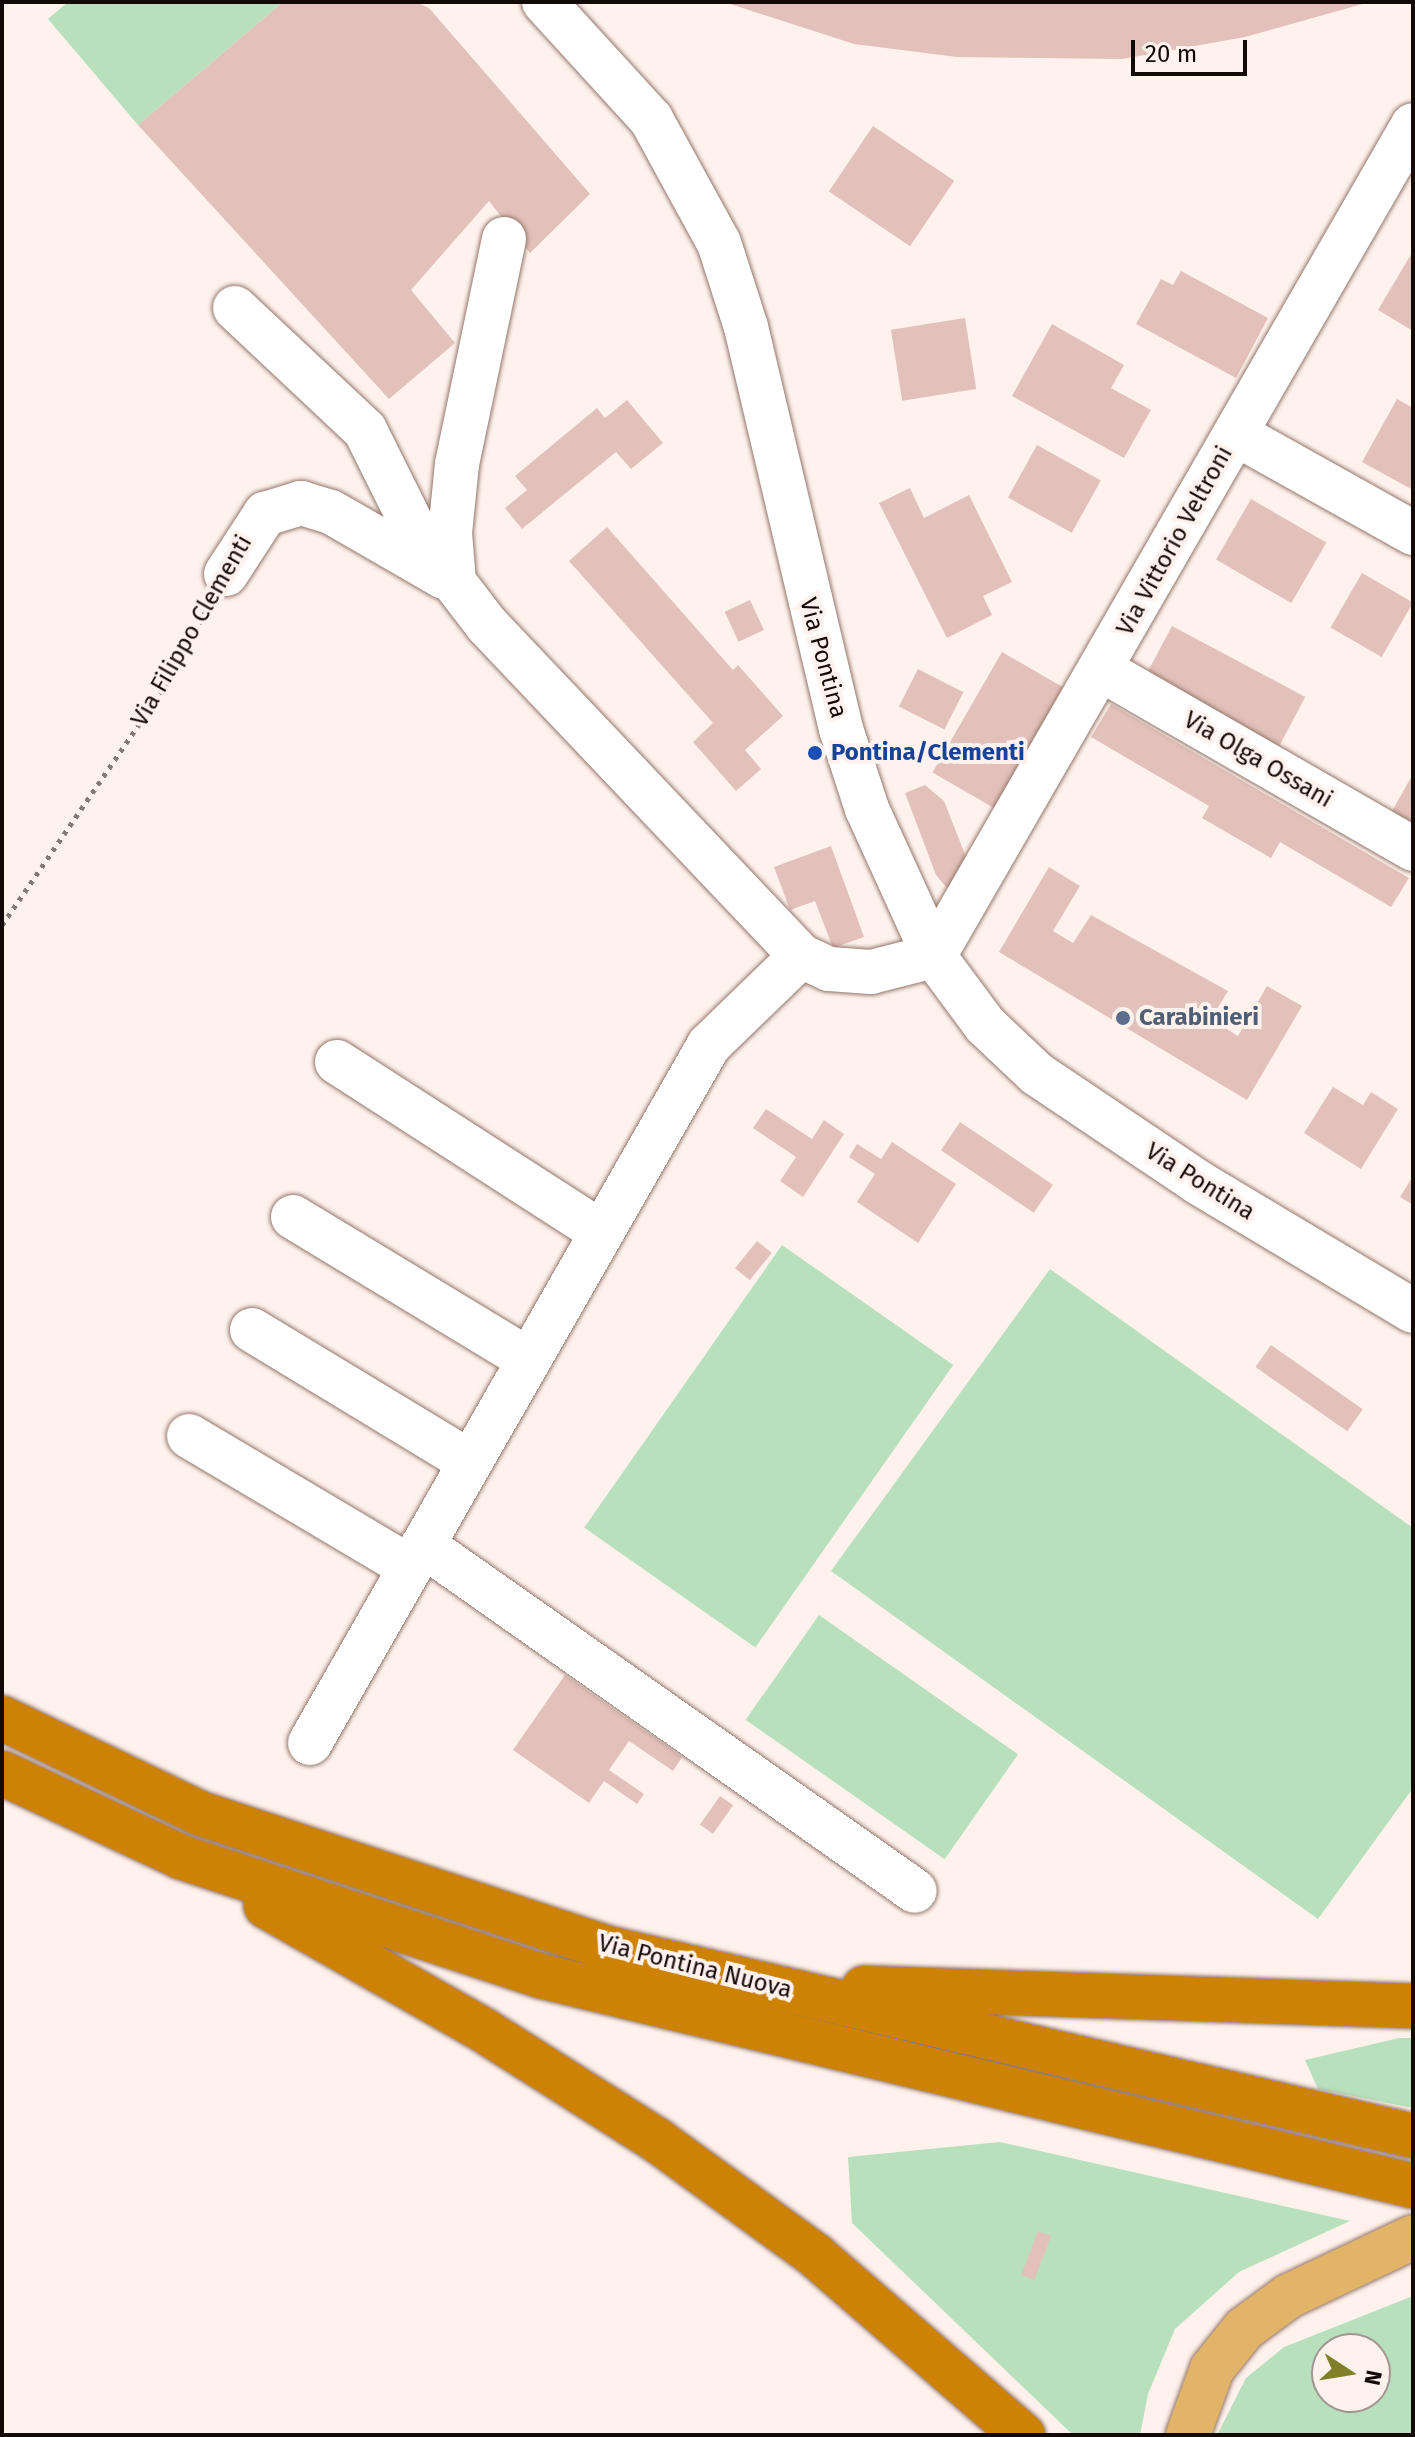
<!DOCTYPE html>
<style>
body{margin:0}
#map{position:relative;width:1415px;height:2437px;overflow:hidden;background:#fff2ed;font-family:"Fira Sans",sans-serif}
div>[style]{position:absolute}
.green>*{inset:0;background:#b8e0bc;transform-origin:0 0}
.building>*{inset:0;background:#e2c1ba;transform-origin:0 0}
.path>*{height:5px;margin-top:-2.5px;transform-origin:0;background:repeating-linear-gradient(90deg,#857975 0 4px,transparent 0 10px)}
.roads{filter:drop-shadow(0 0 2px #93776c) drop-shadow(0 0 2px #93776c)}
.minor>*{height:44px;margin:-22px;padding:0 22px;transform-origin:22px;border-radius:22px;background:#fff}
.major>*{height:44px;margin:-22px;padding:0 22px;transform-origin:22px;border-radius:22px;background:#e2b468}
.highway>*{height:44px;margin:-22px;padding:0 22px;transform-origin:22px;border-radius:22px;background:#ce8203}
.dots>*{width:22px;height:22px;translate:-50% -50%;box-sizing:border-box;border:4px solid #fff2ed;border-radius:50%}
span{translate:-50% -50%;white-space:nowrap;text-align:center;line-height:1.15;-webkit-text-stroke:8px #fff2ed;paint-order:stroke}
.street-label{font-size:24px;color:#130906}
.transit-label{font-size:24px;color:#164399;font-weight:700}
.left{translate:0 -50%;text-align:left}
.service-label{font-size:24px;color:#4e5e75;font-weight:700}
.frame{position:absolute;inset:0;border:4px solid #130906;pointer-events:none}
.north{position:absolute;left:1311px;top:2333px;width:80px;height:80px;box-sizing:border-box;background:#fff2ed;border:2px solid #a19591;border-radius:50%;rotate:102deg;font-size:22px;font-weight:700;line-height:32px;text-align:center;color:#130906}
.north::after{content:'';display:block;margin:auto;width:28px;height:36px;background:#818029;clip-path:polygon(50% 0,100% 100%,50% 72%,0 100%)}
.scale{position:absolute;left:1131px;top:40px;width:116px;height:36px;box-sizing:border-box;border:4px solid #130906;border-top:0;padding-left:10px;font-size:24px;line-height:28px;white-space:nowrap;color:#130906;-webkit-text-stroke:6px #fff2ed;paint-order:stroke}
</style>
<div id="map">
<div class="green">
<i style="clip-path:polygon(68px 2px,283px 2px,138px 125px,48px 19px)"></i>
<i style="left:782px;top:1245px;width:209px;height:345px;rotate:35deg"></i>
<i style="clip-path:polygon(1050px 1269px,1413px 1528px,1413px 1788px,1318px 1919px,831px 1571px)"></i>
<i style="left:819px;top:1615px;width:243px;height:128px;rotate:35deg"></i>
<i style="clip-path:polygon(1399px 2038px,1413px 2038px,1413px 2108px,1318px 2089px,1305px 2060px)"></i>
<i style="clip-path:polygon(1000px 2142px,1350px 2221px,1239px 2272px,1175px 2329px,1148px 2394px,1140px 2435px,1073px 2435px,852px 2223px,848px 2157px)"></i>
<i style="clip-path:polygon(evenodd,1413px 2296px,1413px 2435px,1217px 2435px,1246px 2378px,1284px 2347px,1413px 2296px,1327px 2349px,1375px 2349px,1375px 2397px,1327px 2397px,1327px 2349px)"></i>
</div>
<div class="building">
<i style="clip-path:polygon(283px 2px,416px 2px,429px 8px,590px 194px,530px 253px,489px 201px,411px 290px,455px 343px,389px 399px,138px 125px)"></i>
<i style="clip-path:polygon(724px 2px,1366px 2px,1366px 3px,1245px 37px,1122px 59px,957px 57px,854px 44px)"></i>
<i style="left:873px;top:126px;width:98px;height:79px;rotate:34deg"></i>
<i style="clip-path:polygon(1413px 251px,1413px 331px,1378px 310px)"></i>
<i style="clip-path:polygon(1181px 271px,1268px 318px,1236px 378px,1136px 324px,1161px 279px,1173px 285px)"></i>
<i style="left:965px;top:318px;width:72px;height:75px;rotate:81deg"></i>
<i style="clip-path:polygon(1052px 324px,1124px 365px,1111px 388px,1151px 410px,1124px 458px,1012px 396px)"></i>
<i style="clip-path:polygon(1397px 399px,1413px 408px,1413px 490px,1362px 462px)"></i>
<i style="clip-path:polygon(627px 400px,663px 443px,631px 469px,616px 452px,522px 529px,505px 508px,527px 490px,515px 476px,597px 408px,605px 418px)"></i>
<i style="left:1037px;top:445px;width:73px;height:60px;rotate:29deg"></i>
<i style="clip-path:polygon(910px 488px,924px 518px,969px 495px,1012px 582px,983px 596px,992px 615px,947px 638px,879px 503px)"></i>
<i style="left:1251px;top:499px;width:87px;height:70px;rotate:30deg"></i>
<i style="clip-path:polygon(607px 527px,733px 670px,738px 665px,783px 716px,745px 750px,761px 769px,736px 791px,693px 742px,713px 723px,569px 561px)"></i>
<i style="left:1362px;top:573px;width:59px;height:63px;rotate:30deg"></i>
<i style="left:750px;top:600px;width:33px;height:28px;rotate:65deg"></i>
<i style="left:1172px;top:626px;width:151px;height:56px;rotate:28deg"></i>
<i style="left:1002px;top:652px;width:78px;height:139px;rotate:30deg"></i>
<i style="left:918px;top:669px;width:51px;height:42px;rotate:27deg"></i>
<i style="clip-path:polygon(1111px 704px,1409px 878px,1391px 907px,1280px 842px,1271px 858px,1202px 818px,1209px 806px,1091px 737px)"></i>
<i style="clip-path:polygon(1413px 774px,1413px 832px,1388px 818px)"></i>
<i style="clip-path:polygon(925px 785px,944px 801px,970px 867px,953px 895px,936px 875px,905px 793px)"></i>
<i style="clip-path:polygon(831px 846px,864px 937px,833px 948px,815px 901px,790px 910px,774px 867px)"></i>
<i style="clip-path:polygon(1049px 867px,1080px 886px,1053px 931px,1073px 943px,1091px 915px,1228px 991px,1211px 1019px,1238px 1036px,1267px 986px,1302px 1006px,1247px 1100px,999px 952px)"></i>
<i style="clip-path:polygon(1333px 1087px,1363px 1105px,1371px 1092px,1398px 1109px,1361px 1169px,1304px 1133px)"></i>
<i style="clip-path:polygon(766px 1109px,812px 1139px,824px 1120px,844px 1134px,803px 1197px,780px 1181px,796px 1157px,753px 1128px)"></i>
<i style="left:960px;top:1122px;width:112px;height:34px;rotate:34deg"></i>
<i style="clip-path:polygon(892px 1142px,956px 1184px,918px 1243px,857px 1202px,875px 1174px,849px 1157px,857px 1144px,881px 1159px)"></i>
<i style="clip-path:polygon(1413px 1176px,1413px 1205px,1400px 1197px)"></i>
<i style="left:757px;top:1241px;width:19px;height:35px;rotate:39deg"></i>
<i style="left:1271px;top:1345px;width:112px;height:27px;rotate:35deg"></i>
<i style="clip-path:polygon(565px 1675px,682px 1757px,673px 1771px,629px 1741px,609px 1770px,644px 1794px,637px 1804px,604px 1781px,589px 1803px,513px 1750px)"></i>
<i style="left:720px;top:1796px;width:16px;height:35px;rotate:35deg"></i>
<i style="left:1038px;top:2231px;width:14px;height:47px;rotate:21deg"></i>
</div>
<div class="path">
<i style="left:2px;top:925px;width:291px;rotate:-55.7deg"></i>
<i style="left:166px;top:685px;width:89px;rotate:-61.7deg"></i>
</div>
<div class="roads">
<div class="minor">
<i style="left:544px;top:2px;width:159px;rotate:47.6deg"></i>
<i style="left:651px;top:119px;width:141px;rotate:61.3deg"></i>
<i style="left:719px;top:243px;width:88px;rotate:72.2deg"></i>
<i style="left:746px;top:327px;width:413px;rotate:76.7deg"></i>
<i style="left:841px;top:729px;width:84px;rotate:72deg"></i>
<i style="left:867px;top:809px;width:162px;rotate:65.5deg"></i>
<i style="left:934px;top:956px;width:86px;rotate:53.5deg"></i>
<i style="left:985px;top:1025px;width:71px;rotate:43.3deg"></i>
<i style="left:1037px;top:1074px;width:195px;rotate:33.9deg"></i>
<i style="left:1199px;top:1183px;width:249px;rotate:30.9deg"></i>
<i style="left:504px;top:239px;width:230px;rotate:101.8deg"></i>
<i style="left:457px;top:464px;width:69px;rotate:95.8deg"></i>
<i style="left:450px;top:533px;width:49px;rotate:85.3deg"></i>
<i style="left:454px;top:582px;width:54px;rotate:52.5deg"></i>
<i style="left:487px;top:625px;width:456px;rotate:46.5deg"></i>
<i style="left:801px;top:956px;width:31px;rotate:25deg"></i>
<i style="left:829px;top:969px;width:42px;rotate:4.1deg"></i>
<i style="left:871px;top:972px;width:65px;rotate:-14.3deg"></i>
<i style="left:934px;top:956px;width:959px;rotate:-60.04deg"></i>
<i style="left:235px;top:308px;width:178px;rotate:43.2deg"></i>
<i style="left:365px;top:430px;width:128px;rotate:63.6deg"></i>
<i style="left:422px;top:545px;width:49px;rotate:49.1deg"></i>
<i style="left:1236px;top:434px;width:203px;rotate:29.2deg"></i>
<i style="left:226px;top:574px;width:72px;rotate:-57deg"></i>
<i style="left:265px;top:514px;width:38px;rotate:-17deg"></i>
<i style="left:301px;top:503px;width:31px;rotate:17deg"></i>
<i style="left:331px;top:512px;width:130px;rotate:29.9deg"></i>
<i style="left:1102px;top:670px;width:359px;rotate:29.9deg"></i>
<i style="left:337px;top:1062px;width:314px;rotate:32.8deg"></i>
<i style="left:293px;top:1217px;width:276px;rotate:31.2deg"></i>
<i style="left:252px;top:1330px;width:255px;rotate:31.2deg"></i>
<i style="left:189px;top:1436px;width:257px;rotate:30.7deg"></i>
<i style="left:423px;top:1545px;width:601px;rotate:35.12deg"></i>
<i style="left:310px;top:1743px;width:804px;rotate:-60.25deg"></i>
<i style="left:709px;top:1045px;width:128px;rotate:-44.1deg"></i>
</div>
<div class="major">
<i style="left:1188px;top:2435px;width:70px;rotate:-70deg"></i>
<i style="left:1212px;top:2369px;width:51px;rotate:-51.3deg"></i>
<i style="left:1244px;top:2329px;width:56px;rotate:-36.3deg"></i>
<i style="left:1289px;top:2296px;width:137px;rotate:-25.4deg"></i>
</div>
<div class="highway">
<i style="left:2px;top:1718px;width:219px;rotate:25.7deg"></i>
<i style="left:199px;top:1813px;width:426px;rotate:18.3deg"></i>
<i style="left:603px;top:1947px;width:832px;rotate:13.13deg"></i>
<i style="left:2px;top:1773px;width:198px;rotate:25.1deg"></i>
<i style="left:181px;top:1857px;width:379px;rotate:18.3deg"></i>
<i style="left:541px;top:1976px;width:897px;rotate:13.54deg"></i>
<i style="left:266px;top:1906px;width:252px;rotate:29.7deg"></i>
<i style="left:485px;top:2031px;width:205px;rotate:32.4deg"></i>
<i style="left:658px;top:2141px;width:195px;rotate:36deg"></i>
<i style="left:816px;top:2256px;width:274px;rotate:40.9deg"></i>
<i style="left:864px;top:1988px;width:549px;rotate:1.88deg"></i>
</div>
</div>
<div class="dots">
<i style="left:815px;top:753px;background:#1a4fb4"></i>
<i style="left:1123px;top:1018px;background:#5c6f8a"></i>
</div>
<div class="street-label">
<span style="left:1175px;top:541px;rotate:-61deg">Via Vittorio Veltroni</span>
<span style="left:192px;top:631px;rotate:-60deg">Via Filippo Clementi</span>
<span style="left:823px;top:658px;rotate:75deg">Via Pontina</span>
<span style="left:1258px;top:760px;rotate:30deg">Via Olga Ossani</span>
<span style="left:1200px;top:1182px;rotate:32deg">Via Pontina</span>
<span style="left:695px;top:1967px;rotate:14deg">Via Pontina Nuova</span>
</div>
<div class="transit-label">
<span class="left" style="left:831px;top:753px">Pontina/Clementi</span>
</div>
<div class="service-label">
<span class="left" style="left:1139px;top:1018px">Carabinieri</span>
</div>
<div class="frame"></div>
<div class="north">N</div>
<div class="scale">20 m</div>
</div>
